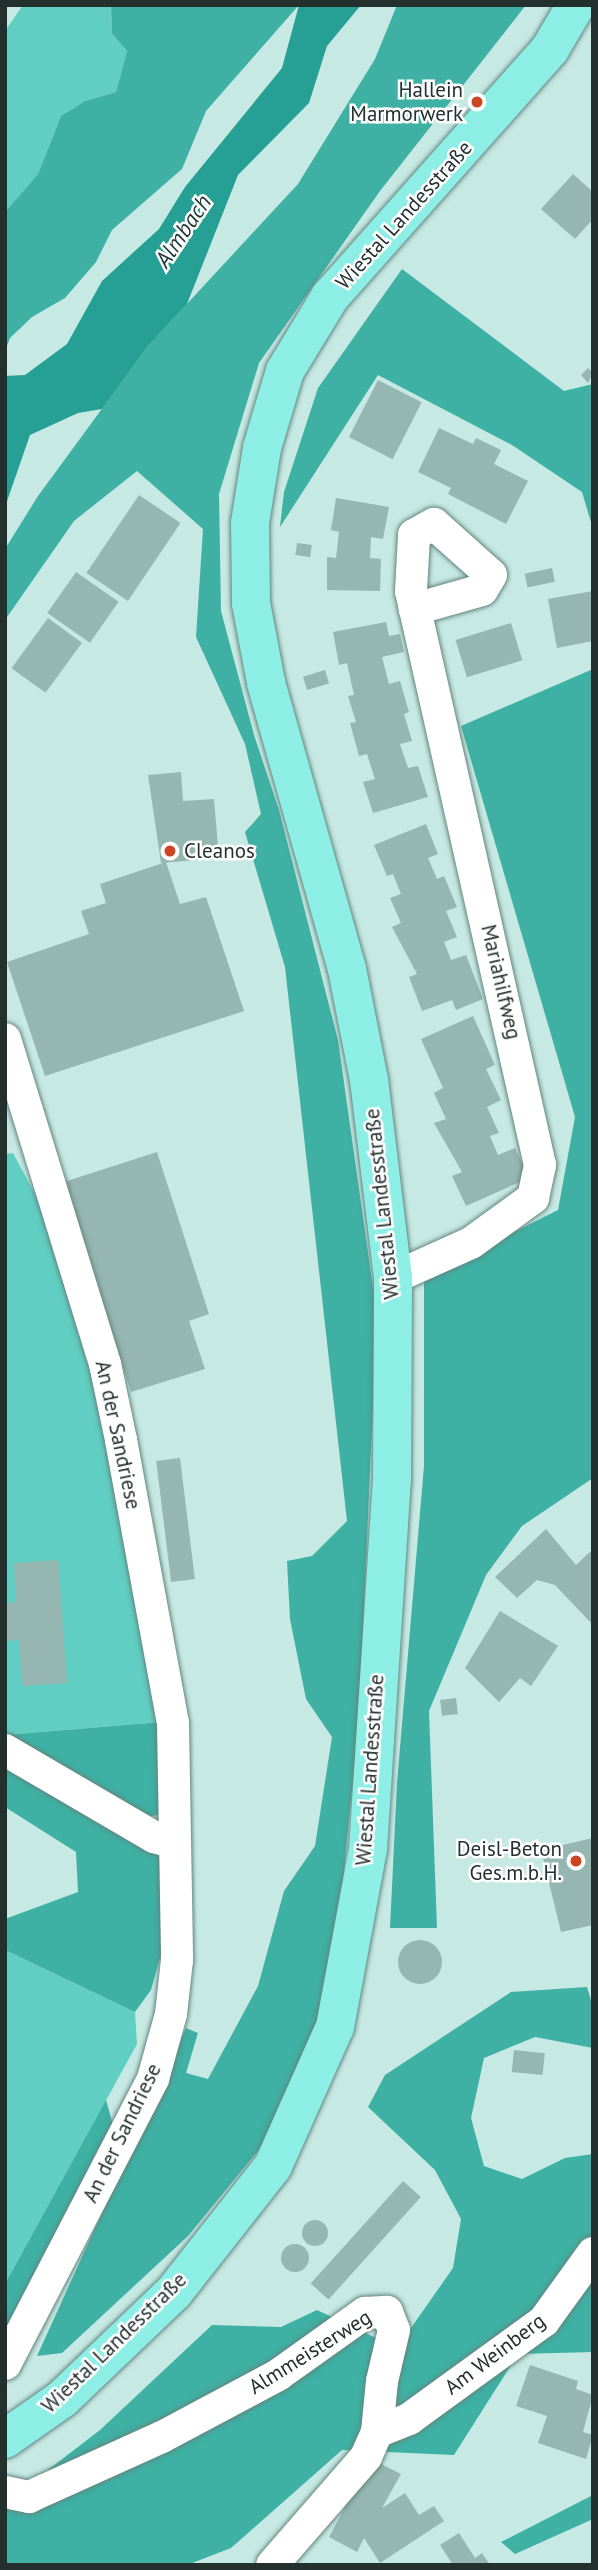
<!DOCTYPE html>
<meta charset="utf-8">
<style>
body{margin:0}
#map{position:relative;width:598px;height:2570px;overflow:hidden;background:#c6e9e3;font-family:"PT Sans",sans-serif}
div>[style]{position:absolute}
.green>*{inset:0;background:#60cec2}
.forest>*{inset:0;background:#3eb0a4}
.water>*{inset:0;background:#269f94}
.building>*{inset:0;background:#95b6b1;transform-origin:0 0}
.round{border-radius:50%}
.roads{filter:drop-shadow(0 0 2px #64847f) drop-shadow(0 0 2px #64847f)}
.minor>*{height:32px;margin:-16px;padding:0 16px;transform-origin:16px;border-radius:16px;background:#fff}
.major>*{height:38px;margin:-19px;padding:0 19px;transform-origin:19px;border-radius:19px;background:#8ceee5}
.dots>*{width:19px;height:19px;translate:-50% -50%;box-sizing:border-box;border:4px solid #fff;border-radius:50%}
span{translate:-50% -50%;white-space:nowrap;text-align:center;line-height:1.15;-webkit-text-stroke:5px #fff;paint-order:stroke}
.poi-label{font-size:21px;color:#23302e}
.right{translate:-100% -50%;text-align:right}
.left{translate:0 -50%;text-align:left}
.street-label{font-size:21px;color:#23302e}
.water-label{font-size:23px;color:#1e3734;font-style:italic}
.frame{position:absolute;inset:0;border:7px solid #23302e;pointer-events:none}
</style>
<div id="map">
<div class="green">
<i style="clip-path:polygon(23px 5px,111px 5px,112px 34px,127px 51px,116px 92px,85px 101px,61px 116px,38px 174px,5px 212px,5px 31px)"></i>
<i style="clip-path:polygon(13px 1153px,42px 1207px,104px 1404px,161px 1722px,5px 1735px,5px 1154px)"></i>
<i style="clip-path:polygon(5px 1950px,135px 2012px,137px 2044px,5px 2284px)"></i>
</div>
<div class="forest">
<i style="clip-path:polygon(111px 5px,299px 5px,206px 111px,182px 169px,112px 230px,96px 262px,65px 298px,32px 317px,10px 338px,5px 351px,5px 212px,38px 174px,61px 116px,85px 101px,116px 92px,127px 51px,112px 34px)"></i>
<i style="clip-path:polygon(397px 5px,526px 5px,380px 191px,259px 363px,219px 494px,221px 611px,254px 735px,279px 810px,338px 1040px,377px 1316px,359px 1718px,341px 1901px,317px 2024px,262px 2146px,188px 2236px,62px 2353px,37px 2356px,186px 2028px,198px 2033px,186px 2073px,208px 2079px,258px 1986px,284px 1891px,315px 1846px,332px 1737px,306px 1699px,290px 1619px,287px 1561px,312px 1556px,347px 1521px,285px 967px,245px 832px,261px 814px,245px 744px,196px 637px,203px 529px,137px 471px,74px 521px,5px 620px,5px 549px,38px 496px,148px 346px,298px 184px,375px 59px)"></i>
<i style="clip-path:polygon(402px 269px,564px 391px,593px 384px,593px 529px,582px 492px,512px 445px,378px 375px,280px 527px,284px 492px,318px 388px)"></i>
<i style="clip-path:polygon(593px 669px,593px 1478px,522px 1526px,486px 1575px,429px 1711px,437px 1928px,390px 1928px,397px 1783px,424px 1466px,424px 1277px,558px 1210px,575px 1117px,461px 726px)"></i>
<i style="clip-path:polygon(161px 1722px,163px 1814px,143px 1818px,5px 1735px)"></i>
<i style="clip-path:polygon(5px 1763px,165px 1857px,165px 1940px,151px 1990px,135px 2012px,5px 1950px,5px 1919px,78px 1892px,76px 1852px,5px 1807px)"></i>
<i style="clip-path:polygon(587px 1987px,593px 2007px,593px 2048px,535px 2037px,484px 2058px,471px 2118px,484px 2166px,522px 2179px,565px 2158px,593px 2154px,593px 2352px,518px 2354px,454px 2455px,342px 2450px,231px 2548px,187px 2565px,5px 2565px,5px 2503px,100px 2430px,212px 2325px,281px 2327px,317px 2310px,397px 2348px,453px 2268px,461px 2219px,435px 2170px,368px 2107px,385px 2075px,511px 1992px)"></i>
<i style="clip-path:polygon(106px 2100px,115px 2132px,5px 2342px,5px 2284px)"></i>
<i style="clip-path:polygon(593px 2495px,593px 2519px,515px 2554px,501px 2542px)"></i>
</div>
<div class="water">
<i style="clip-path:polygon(299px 5px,361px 5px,327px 46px,309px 103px,238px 175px,187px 304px,148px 346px,102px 409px,78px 413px,30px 435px,5px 507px,5px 376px,25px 375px,67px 344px,102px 281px,159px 229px,185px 187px,282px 68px)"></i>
</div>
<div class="building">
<i style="clip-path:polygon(573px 174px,593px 192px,593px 219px,575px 239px,541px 209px)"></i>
<i style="clip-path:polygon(588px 368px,593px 373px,588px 383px,581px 375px)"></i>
<i style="left:378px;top:380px;width:49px;height:64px;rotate:27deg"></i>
<i style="clip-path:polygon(439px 428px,473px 444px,476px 438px,501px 450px,494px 464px,528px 481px,506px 524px,448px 494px,451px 488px,418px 472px)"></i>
<i style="left:139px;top:495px;width:50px;height:94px;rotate:34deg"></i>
<i style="clip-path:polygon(336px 498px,389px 507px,383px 539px,371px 537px,370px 558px,381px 559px,380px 591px,327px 590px,327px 557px,336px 558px,339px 532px,331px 530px)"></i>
<i style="left:297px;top:543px;width:15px;height:12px;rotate:8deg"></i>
<i style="left:552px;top:568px;width:14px;height:28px;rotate:78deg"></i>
<i style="left:76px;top:572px;width:52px;height:50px;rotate:35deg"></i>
<i style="clip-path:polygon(593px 591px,593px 641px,557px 648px,548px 599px)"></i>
<i style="left:48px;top:618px;width:42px;height:62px;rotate:36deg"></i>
<i style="clip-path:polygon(386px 622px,389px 636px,400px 634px,404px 652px,382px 657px,389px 684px,400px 681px,409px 712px,404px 714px,412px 741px,400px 744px,408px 768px,418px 766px,428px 797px,373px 813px,363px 782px,375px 779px,367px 754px,359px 756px,350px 723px,356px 722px,348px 696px,354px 695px,347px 663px,339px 665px,333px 632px)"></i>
<i style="left:511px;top:623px;width:39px;height:58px;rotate:73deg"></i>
<i style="left:325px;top:670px;width:14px;height:23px;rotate:73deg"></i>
<i style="clip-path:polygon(181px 772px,183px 801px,214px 799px,219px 858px,161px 863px,148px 775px)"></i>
<i style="clip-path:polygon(426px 824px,438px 854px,428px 858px,437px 879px,444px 876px,457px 907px,446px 911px,457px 937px,444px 942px,451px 960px,466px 955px,483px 999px,456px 1010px,452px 1000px,422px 1011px,409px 977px,417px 974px,392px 927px,401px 923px,390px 898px,401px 894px,393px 874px,387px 876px,374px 845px)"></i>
<i style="clip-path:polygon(166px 862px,180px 904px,206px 897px,244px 1011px,45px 1076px,7px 962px,89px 934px,81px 911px,106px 903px,100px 884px)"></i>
<i style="clip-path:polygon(473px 1016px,495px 1065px,486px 1069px,501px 1100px,487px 1107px,499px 1133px,490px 1136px,498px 1155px,515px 1148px,529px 1178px,466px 1206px,452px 1176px,462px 1172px,434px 1123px,446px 1119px,434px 1093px,443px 1088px,421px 1039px)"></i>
<i style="clip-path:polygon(157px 1152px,209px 1314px,189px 1321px,205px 1369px,131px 1392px,64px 1182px)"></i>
<i style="left:180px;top:1458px;width:122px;height:24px;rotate:83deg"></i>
<i style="clip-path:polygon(546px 1529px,576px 1565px,593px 1549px,593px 1625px,555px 1585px,537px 1580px,517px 1598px,495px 1577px)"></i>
<i style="clip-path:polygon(58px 1560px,67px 1683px,22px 1686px,19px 1640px,5px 1641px,5px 1603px,16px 1602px,14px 1563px)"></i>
<i style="clip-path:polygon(500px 1611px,558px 1646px,531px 1686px,520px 1678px,499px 1702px,465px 1668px)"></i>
<i style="left:456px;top:1698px;width:16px;height:16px;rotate:83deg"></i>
<i style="clip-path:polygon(593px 1838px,593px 1925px,561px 1932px,541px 1850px)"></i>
<i class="round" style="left:398px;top:1940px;width:44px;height:44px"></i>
<i style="left:514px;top:2050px;width:31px;height:22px;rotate:6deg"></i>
<i style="left:403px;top:2181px;width:24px;height:138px;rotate:42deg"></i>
<i class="round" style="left:302px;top:2220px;width:26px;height:26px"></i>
<i class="round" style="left:281px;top:2244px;width:28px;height:28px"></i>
<i style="clip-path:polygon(530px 2365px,578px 2381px,576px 2389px,593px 2395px,583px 2432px,593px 2435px,586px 2459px,538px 2443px,547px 2416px,516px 2406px)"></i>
<i style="clip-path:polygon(371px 2459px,401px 2474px,382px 2508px,405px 2493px,419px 2515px,434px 2506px,444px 2521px,380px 2563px,364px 2538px,357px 2552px,329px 2537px)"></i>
<i style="clip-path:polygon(459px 2533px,475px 2558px,482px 2553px,490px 2565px,453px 2565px,440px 2545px)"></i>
</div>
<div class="roads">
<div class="minor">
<i style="left:5px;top:1039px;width:340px;rotate:72.9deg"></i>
<i style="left:105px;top:1364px;width:78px;rotate:78.1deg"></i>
<i style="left:121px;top:1440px;width:288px;rotate:79.6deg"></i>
<i style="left:173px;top:1723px;width:237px;rotate:89deg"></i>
<i style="left:177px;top:1960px;width:54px;rotate:96.3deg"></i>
<i style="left:171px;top:2014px;width:67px;rotate:105.5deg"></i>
<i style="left:153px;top:2079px;width:321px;rotate:117.4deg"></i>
<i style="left:393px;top:1278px;width:85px;rotate:-24.2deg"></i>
<i style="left:471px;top:1243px;width:77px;rotate:-36deg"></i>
<i style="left:533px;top:1198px;width:34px;rotate:-78deg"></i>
<i style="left:540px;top:1165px;width:588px;rotate:-102.67deg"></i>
<i style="left:411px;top:591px;width:56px;rotate:-86.9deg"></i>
<i style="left:414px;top:535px;width:23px;rotate:-29deg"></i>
<i style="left:434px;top:524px;width:76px;rotate:41.8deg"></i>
<i style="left:491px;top:575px;width:17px;rotate:121deg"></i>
<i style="left:482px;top:590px;width:70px;rotate:164.2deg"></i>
<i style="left:5px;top:1750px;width:173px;rotate:30.3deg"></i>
<i style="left:154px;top:1837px;width:20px;rotate:15deg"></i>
<i style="left:377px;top:2432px;width:35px;rotate:-22deg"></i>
<i style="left:409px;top:2419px;width:167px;rotate:-36deg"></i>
<i style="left:544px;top:2321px;width:84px;rotate:-54.2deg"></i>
<i style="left:5px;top:2492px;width:25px;rotate:12deg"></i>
<i style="left:29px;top:2497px;width:146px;rotate:-24.3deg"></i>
<i style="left:162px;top:2437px;width:132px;rotate:-28.1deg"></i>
<i style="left:278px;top:2375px;width:107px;rotate:-35.5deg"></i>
<i style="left:365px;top:2313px;width:22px;rotate:-3deg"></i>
<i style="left:387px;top:2312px;width:19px;rotate:69deg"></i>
<i style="left:394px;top:2330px;width:52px;rotate:103.2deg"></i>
<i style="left:382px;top:2381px;width:51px;rotate:95.6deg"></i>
<i style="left:377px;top:2432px;width:27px;rotate:114deg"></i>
<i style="left:366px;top:2457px;width:143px;rotate:131deg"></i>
</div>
<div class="major">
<i style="left:5px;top:2439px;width:70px;rotate:-35.1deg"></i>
<i style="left:62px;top:2399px;width:155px;rotate:-43.7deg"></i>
<i style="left:174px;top:2292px;width:160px;rotate:-51.8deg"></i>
<i style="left:273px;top:2166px;width:152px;rotate:-66deg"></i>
<i style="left:335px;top:2027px;width:181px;rotate:-79.5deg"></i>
<i style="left:368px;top:1849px;width:370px;rotate:-86.3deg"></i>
<i style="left:392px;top:1480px;width:202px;rotate:-89.7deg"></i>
<i style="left:393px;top:1278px;width:199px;rotate:-96.9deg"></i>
<i style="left:369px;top:1080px;width:113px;rotate:-101.2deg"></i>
<i style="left:347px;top:969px;width:298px;rotate:-105.8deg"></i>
<i style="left:266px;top:682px;width:80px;rotate:-100.8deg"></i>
<i style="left:251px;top:603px;width:80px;rotate:-90.7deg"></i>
<i style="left:250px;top:523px;width:76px;rotate:-80.9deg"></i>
<i style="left:262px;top:448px;width:80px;rotate:-73.4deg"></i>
<i style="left:285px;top:371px;width:87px;rotate:-58.7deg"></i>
<i style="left:330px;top:297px;width:332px;rotate:-48.4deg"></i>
<i style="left:550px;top:49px;width:51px;rotate:-59.4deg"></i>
</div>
</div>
<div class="dots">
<i style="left:477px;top:102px;background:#cd4420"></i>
<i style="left:170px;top:851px;background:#cd4420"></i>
<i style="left:576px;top:1861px;background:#cd4420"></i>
</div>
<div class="poi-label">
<span class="right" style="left:463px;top:102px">Hallein<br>Marmorwerk</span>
<span class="left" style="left:184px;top:851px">Cleanos</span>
<span class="right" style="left:562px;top:1861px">Deisl-Beton<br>Ges.m.b.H.</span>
</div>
<div class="street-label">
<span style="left:404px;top:215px;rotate:-48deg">Wiestal Landesstraße</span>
<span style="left:501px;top:982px;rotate:77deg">Mariahilfweg</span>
<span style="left:382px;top:1204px;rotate:-96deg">Wiestal Landesstraße</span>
<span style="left:118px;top:1435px;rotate:78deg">An der Sandriese</span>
<span style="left:370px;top:1770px;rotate:-86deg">Wiestal Landesstraße</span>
<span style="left:122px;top:2133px;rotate:-64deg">An der Sandriese</span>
<span style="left:114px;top:2343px;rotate:-44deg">Wiestal Landesstraße</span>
<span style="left:310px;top:2352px;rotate:-32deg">Almmeisterweg</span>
<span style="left:495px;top:2354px;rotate:-37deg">Am Weinberg</span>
</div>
<div class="water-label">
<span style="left:183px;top:231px;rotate:-56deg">Almbach</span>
</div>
<div class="frame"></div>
</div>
